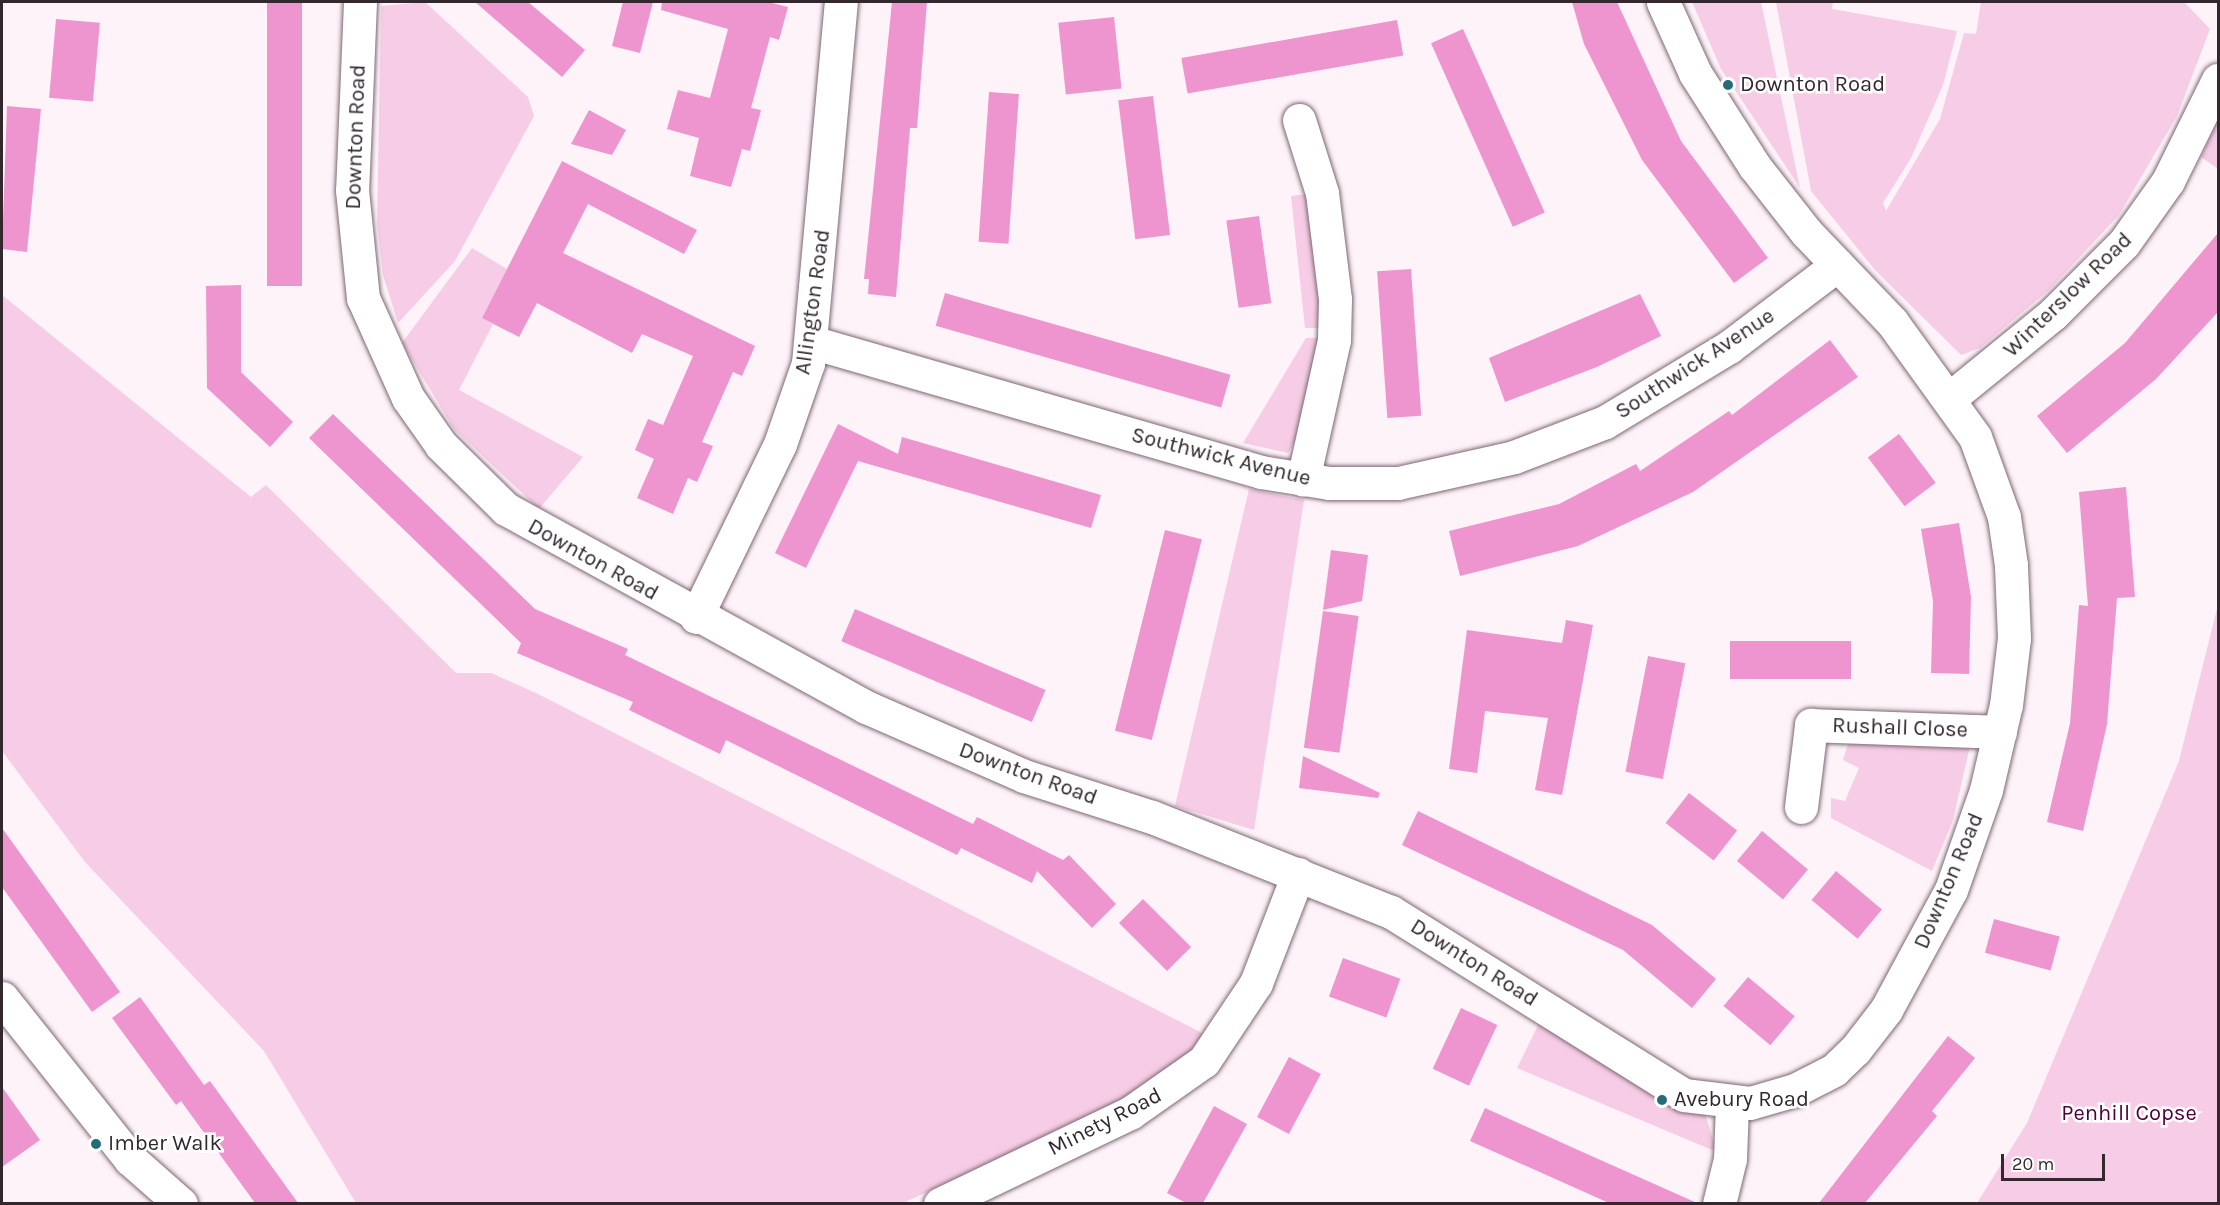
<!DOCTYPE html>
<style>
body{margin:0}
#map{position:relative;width:2220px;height:1205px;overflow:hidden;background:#fef3f9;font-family:Karla,sans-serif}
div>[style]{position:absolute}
.green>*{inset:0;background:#f7cce6}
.building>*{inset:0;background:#ee95cf;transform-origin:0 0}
.roads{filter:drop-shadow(0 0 2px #7d6774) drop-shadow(0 0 2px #7d6774)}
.minor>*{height:33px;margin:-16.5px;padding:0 16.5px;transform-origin:16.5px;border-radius:16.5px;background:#fff}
.dots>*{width:16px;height:16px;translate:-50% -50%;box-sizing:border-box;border:3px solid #fff;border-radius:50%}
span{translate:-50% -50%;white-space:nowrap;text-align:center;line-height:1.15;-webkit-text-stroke:5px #fff;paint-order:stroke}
.poi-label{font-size:22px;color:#32282e}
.left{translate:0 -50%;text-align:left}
.street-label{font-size:22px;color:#32282e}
.park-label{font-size:22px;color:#4e003b}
.frame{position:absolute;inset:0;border:3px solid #32282e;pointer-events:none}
.scale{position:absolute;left:2001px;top:1154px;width:104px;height:27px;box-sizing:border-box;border:3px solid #32282e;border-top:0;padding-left:8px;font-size:18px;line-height:21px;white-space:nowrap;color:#32282e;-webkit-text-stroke:4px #fff;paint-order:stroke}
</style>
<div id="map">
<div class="green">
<i style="clip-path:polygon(425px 2px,528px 97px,534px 116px,455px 261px,398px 323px,383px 275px,377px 225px,381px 6px)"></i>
<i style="clip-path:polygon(1692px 2px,1761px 2px,1800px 188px,1721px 69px)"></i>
<i style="clip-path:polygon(1776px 2px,1833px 2px,1832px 9px,1957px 31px,1943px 85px,1911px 158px,1883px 203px,1886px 211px,1940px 119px,1964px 33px,1976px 34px,1981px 2px,2184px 2px,2210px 29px,2177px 116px,2119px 215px,2049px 290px,1980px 348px,1961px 355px,1875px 270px,1811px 191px)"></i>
<i style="clip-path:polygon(2218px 119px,2218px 169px,2201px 157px)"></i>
<i style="clip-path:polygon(1307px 194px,1311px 199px,1321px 328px,1305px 328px,1291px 196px)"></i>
<i style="clip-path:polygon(472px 248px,507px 269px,482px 318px,493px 324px,459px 390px,583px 457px,539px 509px,454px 429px,402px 343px)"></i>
<i style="clip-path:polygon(2px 295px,251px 497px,266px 485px,456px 673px,491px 673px,538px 694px,1208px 1036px,1175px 1069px,1081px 1121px,903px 1203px,356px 1203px,264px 1051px,85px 862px,2px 751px)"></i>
<i style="clip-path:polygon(1306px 338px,1322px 338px,1297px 438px,1288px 453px,1243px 443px)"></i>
<i style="clip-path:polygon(1249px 489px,1304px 500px,1254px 830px,1175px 806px)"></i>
<i style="clip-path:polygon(2218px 605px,2218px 1203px,1977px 1203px,2027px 1123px,2179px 761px)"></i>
<i style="clip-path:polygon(1849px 741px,1971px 742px,1953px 820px,1932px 871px,1831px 818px,1831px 798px,1845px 801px,1859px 768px,1843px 760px)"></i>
<i style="clip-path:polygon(1542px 1017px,1666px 1104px,1705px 1114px,1717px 1152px,1517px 1068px)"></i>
</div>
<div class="building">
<i style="left:267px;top:2px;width:35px;height:284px"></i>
<i style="clip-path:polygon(475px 2px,528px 2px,585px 50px,562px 77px)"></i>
<i style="clip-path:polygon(623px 2px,653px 2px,640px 53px,612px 46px)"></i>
<i style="clip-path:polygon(662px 2px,768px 2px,788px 7px,779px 40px,770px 37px,751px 108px,761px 110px,750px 151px,742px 149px,731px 187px,690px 176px,699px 138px,667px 129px,678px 90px,710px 98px,728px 29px,661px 10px)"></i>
<i style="clip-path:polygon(892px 2px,927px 2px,917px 128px,910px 128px,896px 297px,868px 294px,869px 279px,864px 279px)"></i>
<i style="clip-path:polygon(1572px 2px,1617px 2px,1681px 141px,1768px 258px,1734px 283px,1642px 160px,1584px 44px)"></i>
<i style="left:1114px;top:17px;width:72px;height:56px;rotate:84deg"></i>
<i style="left:56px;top:19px;width:44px;height:79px;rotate:5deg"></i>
<i style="left:1397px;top:20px;width:36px;height:219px;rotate:80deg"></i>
<i style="left:1463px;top:29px;width:201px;height:35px;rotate:66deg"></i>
<i style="left:989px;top:92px;width:30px;height:150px;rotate:4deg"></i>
<i style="left:1153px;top:96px;width:140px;height:35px;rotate:83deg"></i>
<i style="clip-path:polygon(7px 106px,41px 109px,27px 252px,2px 249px)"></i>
<i style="clip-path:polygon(589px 110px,626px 130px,612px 155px,571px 144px)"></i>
<i style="clip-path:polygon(562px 161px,697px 230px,684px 254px,588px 204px,563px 253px,755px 346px,742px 376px,733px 372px,702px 442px,713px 446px,697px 482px,688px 478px,673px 514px,637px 498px,654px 459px,635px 450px,648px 419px,663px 425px,693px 356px,642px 334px,632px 353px,537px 303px,519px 337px,482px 318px)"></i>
<i style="left:1259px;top:216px;width:88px;height:33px;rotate:82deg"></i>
<i style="clip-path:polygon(2218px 233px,2218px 312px,2156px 379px,2067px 453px,2037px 416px,2125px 343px)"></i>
<i style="left:1411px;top:269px;width:147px;height:34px;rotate:86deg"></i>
<i style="clip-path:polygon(241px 285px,241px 372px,293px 422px,270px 447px,207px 388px,206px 286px)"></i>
<i style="left:945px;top:293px;width:297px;height:34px;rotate:16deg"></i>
<i style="clip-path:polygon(1640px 294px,1661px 336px,1597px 367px,1505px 402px,1489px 358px)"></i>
<i style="clip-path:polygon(1830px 340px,1858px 377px,1693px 492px,1578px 546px,1460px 576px,1449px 531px,1559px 504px,1636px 464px,1640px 471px,1729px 411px,1732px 415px)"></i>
<i style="clip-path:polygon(333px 414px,535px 609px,628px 649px,625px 655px,973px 824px,977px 817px,1063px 860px,1069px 855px,1116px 904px,1092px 928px,1037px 871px,1032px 883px,961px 848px,957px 855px,726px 740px,720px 754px,629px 710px,633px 702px,517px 653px,521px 643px,309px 438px)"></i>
<i style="clip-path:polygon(838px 424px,898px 454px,902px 437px,1101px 495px,1091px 528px,858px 461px,806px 568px,775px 553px)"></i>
<i style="left:1899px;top:434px;width:61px;height:39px;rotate:53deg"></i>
<i style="clip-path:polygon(2126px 487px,2135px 597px,2117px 598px,2107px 724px,2083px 831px,2047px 822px,2070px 723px,2079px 605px,2088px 606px,2079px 492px)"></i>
<i style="clip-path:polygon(1959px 523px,1971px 597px,1969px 674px,1931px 673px,1933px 601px,1921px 529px)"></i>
<i style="left:1165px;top:530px;width:38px;height:207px;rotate:14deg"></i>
<i style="clip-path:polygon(1331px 550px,1368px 555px,1364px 586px,1362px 601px,1323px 610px)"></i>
<i style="left:855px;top:609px;width:207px;height:35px;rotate:23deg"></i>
<i style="left:1323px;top:611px;width:36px;height:138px;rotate:8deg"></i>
<i style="clip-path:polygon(1566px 620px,1593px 625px,1562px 795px,1535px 790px,1548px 718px,1485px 711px,1477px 773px,1449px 769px,1467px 630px,1562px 643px)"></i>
<i style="left:1851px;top:641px;width:38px;height:121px;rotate:90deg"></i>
<i style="left:1648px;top:656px;width:38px;height:118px;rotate:11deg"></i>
<i style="clip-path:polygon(1303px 756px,1380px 793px,1378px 798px,1299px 788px)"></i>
<i style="left:1689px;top:793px;width:61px;height:38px;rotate:38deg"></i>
<i style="clip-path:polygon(1418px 811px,1652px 925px,1716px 979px,1692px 1008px,1623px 950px,1402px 845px)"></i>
<i style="clip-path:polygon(2px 828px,120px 992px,92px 1012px,2px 887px)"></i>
<i style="left:1762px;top:831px;width:60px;height:39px;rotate:40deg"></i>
<i style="left:1836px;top:871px;width:60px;height:38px;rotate:40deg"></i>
<i style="left:1143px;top:899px;width:68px;height:34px;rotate:45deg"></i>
<i style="left:1994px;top:919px;width:68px;height:35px;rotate:15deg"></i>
<i style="left:1343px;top:958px;width:61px;height:41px;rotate:20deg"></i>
<i style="left:1748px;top:977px;width:61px;height:38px;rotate:40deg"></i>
<i style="clip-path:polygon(140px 997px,204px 1085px,210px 1081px,298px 1203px,255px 1203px,181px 1101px,176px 1105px,112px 1018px)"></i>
<i style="left:1461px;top:1008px;width:40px;height:67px;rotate:25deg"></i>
<i style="clip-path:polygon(1948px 1036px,1975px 1058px,1932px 1111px,1937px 1116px,1865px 1203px,1819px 1203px)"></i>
<i style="left:1289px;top:1057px;width:36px;height:68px;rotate:28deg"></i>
<i style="clip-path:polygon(2px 1087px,40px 1140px,2px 1167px)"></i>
<i style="clip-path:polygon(1214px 1106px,1247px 1124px,1203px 1203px,1186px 1203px,1167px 1193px)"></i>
<i style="clip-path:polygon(1485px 1108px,1578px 1150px,1697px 1203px,1609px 1203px,1470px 1141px)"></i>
</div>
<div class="roads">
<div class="minor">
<i style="left:360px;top:2px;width:188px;rotate:92.4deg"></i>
<i style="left:352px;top:190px;width:109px;rotate:84.2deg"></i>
<i style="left:363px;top:298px;width:110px;rotate:65.8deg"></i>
<i style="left:408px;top:398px;width:57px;rotate:54.9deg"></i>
<i style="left:441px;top:445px;width:91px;rotate:44.6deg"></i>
<i style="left:506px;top:509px;width:411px;rotate:28.8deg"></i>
<i style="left:866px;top:707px;width:172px;rotate:23.6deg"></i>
<i style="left:1024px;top:776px;width:134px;rotate:17.8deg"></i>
<i style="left:1152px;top:817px;width:257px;rotate:21.7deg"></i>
<i style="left:1391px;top:912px;width:345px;rotate:32deg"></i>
<i style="left:1684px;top:1095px;width:66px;rotate:6.9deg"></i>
<i style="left:1750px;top:1103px;width:47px;rotate:-16.1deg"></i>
<i style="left:1795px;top:1090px;width:44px;rotate:-27.1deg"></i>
<i style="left:1834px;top:1070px;width:29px;rotate:-44deg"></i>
<i style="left:1855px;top:1050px;width:51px;rotate:-52.2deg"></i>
<i style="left:1886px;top:1010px;width:136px;rotate:-61.6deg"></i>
<i style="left:1951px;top:890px;width:106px;rotate:-70.7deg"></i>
<i style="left:1986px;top:790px;width:87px;rotate:-76.8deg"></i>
<i style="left:2006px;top:705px;width:67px;rotate:-83.2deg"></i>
<i style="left:2014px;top:638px;width:73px;rotate:-92.4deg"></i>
<i style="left:2011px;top:565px;width:49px;rotate:-98.3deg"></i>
<i style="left:2004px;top:517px;width:85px;rotate:-109.9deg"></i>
<i style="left:1975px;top:437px;width:142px;rotate:-125.8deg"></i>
<i style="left:1892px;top:322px;width:124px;rotate:-133.7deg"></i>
<i style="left:1806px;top:232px;width:83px;rotate:-128.1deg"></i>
<i style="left:1755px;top:167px;width:112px;rotate:-122.6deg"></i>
<i style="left:1695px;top:73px;width:78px;rotate:-114.3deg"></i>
<i style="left:1299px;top:120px;width:77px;rotate:72.5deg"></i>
<i style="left:1322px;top:193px;width:107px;rotate:83deg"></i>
<i style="left:1335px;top:299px;width:41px;rotate:91.4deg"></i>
<i style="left:1334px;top:340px;width:143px;rotate:102.5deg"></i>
<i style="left:811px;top:342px;width:468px;rotate:16.1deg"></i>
<i style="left:1261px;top:472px;width:69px;rotate:9.2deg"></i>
<i style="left:1329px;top:483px;width:69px"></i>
<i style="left:1398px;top:483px;width:119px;rotate:-12.6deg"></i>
<i style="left:1514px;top:457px;width:97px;rotate:-21deg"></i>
<i style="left:1605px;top:422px;width:145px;rotate:-31.2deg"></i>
<i style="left:1729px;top:347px;width:136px;rotate:-37.2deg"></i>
<i style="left:1950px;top:398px;width:133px;rotate:-39.2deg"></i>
<i style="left:2053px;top:314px;width:100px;rotate:-45deg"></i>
<i style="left:2124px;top:243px;width:76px;rotate:-54.6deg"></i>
<i style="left:2168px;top:181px;width:113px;rotate:-63.7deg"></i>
<i style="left:696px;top:617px;width:192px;rotate:-64.1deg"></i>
<i style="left:780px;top:444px;width:86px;rotate:-70.9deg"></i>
<i style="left:808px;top:363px;width:363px;rotate:-84.8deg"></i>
<i style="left:1801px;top:807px;width:83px;rotate:-83deg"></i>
<i style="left:1811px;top:725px;width:189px;rotate:2.1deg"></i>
<i style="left:2px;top:998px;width:206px;rotate:51.5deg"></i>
<i style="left:130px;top:1159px;width:68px;rotate:41.4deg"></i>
<i style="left:940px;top:1204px;width:211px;rotate:-25.6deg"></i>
<i style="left:1130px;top:1113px;width:90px;rotate:-35.1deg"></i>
<i style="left:1204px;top:1061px;width:94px;rotate:-56.3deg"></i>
<i style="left:1256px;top:983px;width:117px;rotate:-68.9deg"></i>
<i style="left:1719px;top:1204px;width:46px;rotate:-76.3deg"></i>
<i style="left:1730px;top:1159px;width:55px;rotate:-87.9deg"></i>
</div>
</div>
<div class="dots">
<i style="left:1728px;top:85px;background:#246c79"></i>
<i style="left:1662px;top:1100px;background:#246c79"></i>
<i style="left:96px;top:1144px;background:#246c79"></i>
</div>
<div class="poi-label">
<span class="left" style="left:1740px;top:85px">Downton Road</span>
<span class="left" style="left:1674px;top:1100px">Avebury Road</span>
<span class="left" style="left:108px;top:1144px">Imber Walk</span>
</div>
<div class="street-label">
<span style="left:356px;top:137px;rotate:-88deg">Downton Road</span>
<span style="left:2068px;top:295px;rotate:-44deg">Winterslow Road</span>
<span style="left:813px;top:302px;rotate:-82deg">Allington Road</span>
<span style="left:1695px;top:364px;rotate:-33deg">Southwick Avenue</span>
<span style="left:1221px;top:457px;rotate:14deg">Southwick Avenue</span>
<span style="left:593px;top:560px;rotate:29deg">Downton Road</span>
<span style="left:1900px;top:728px;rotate:2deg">Rushall Close</span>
<span style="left:1028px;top:774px;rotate:20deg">Downton Road</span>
<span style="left:1949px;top:881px;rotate:-67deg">Downton Road</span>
<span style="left:1474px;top:963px;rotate:32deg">Downton Road</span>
<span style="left:1105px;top:1122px;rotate:-27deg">Minety Road</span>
</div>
<div class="park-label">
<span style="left:2129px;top:1114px">Penhill Copse</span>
</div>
<div class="frame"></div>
<div class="scale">20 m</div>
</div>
